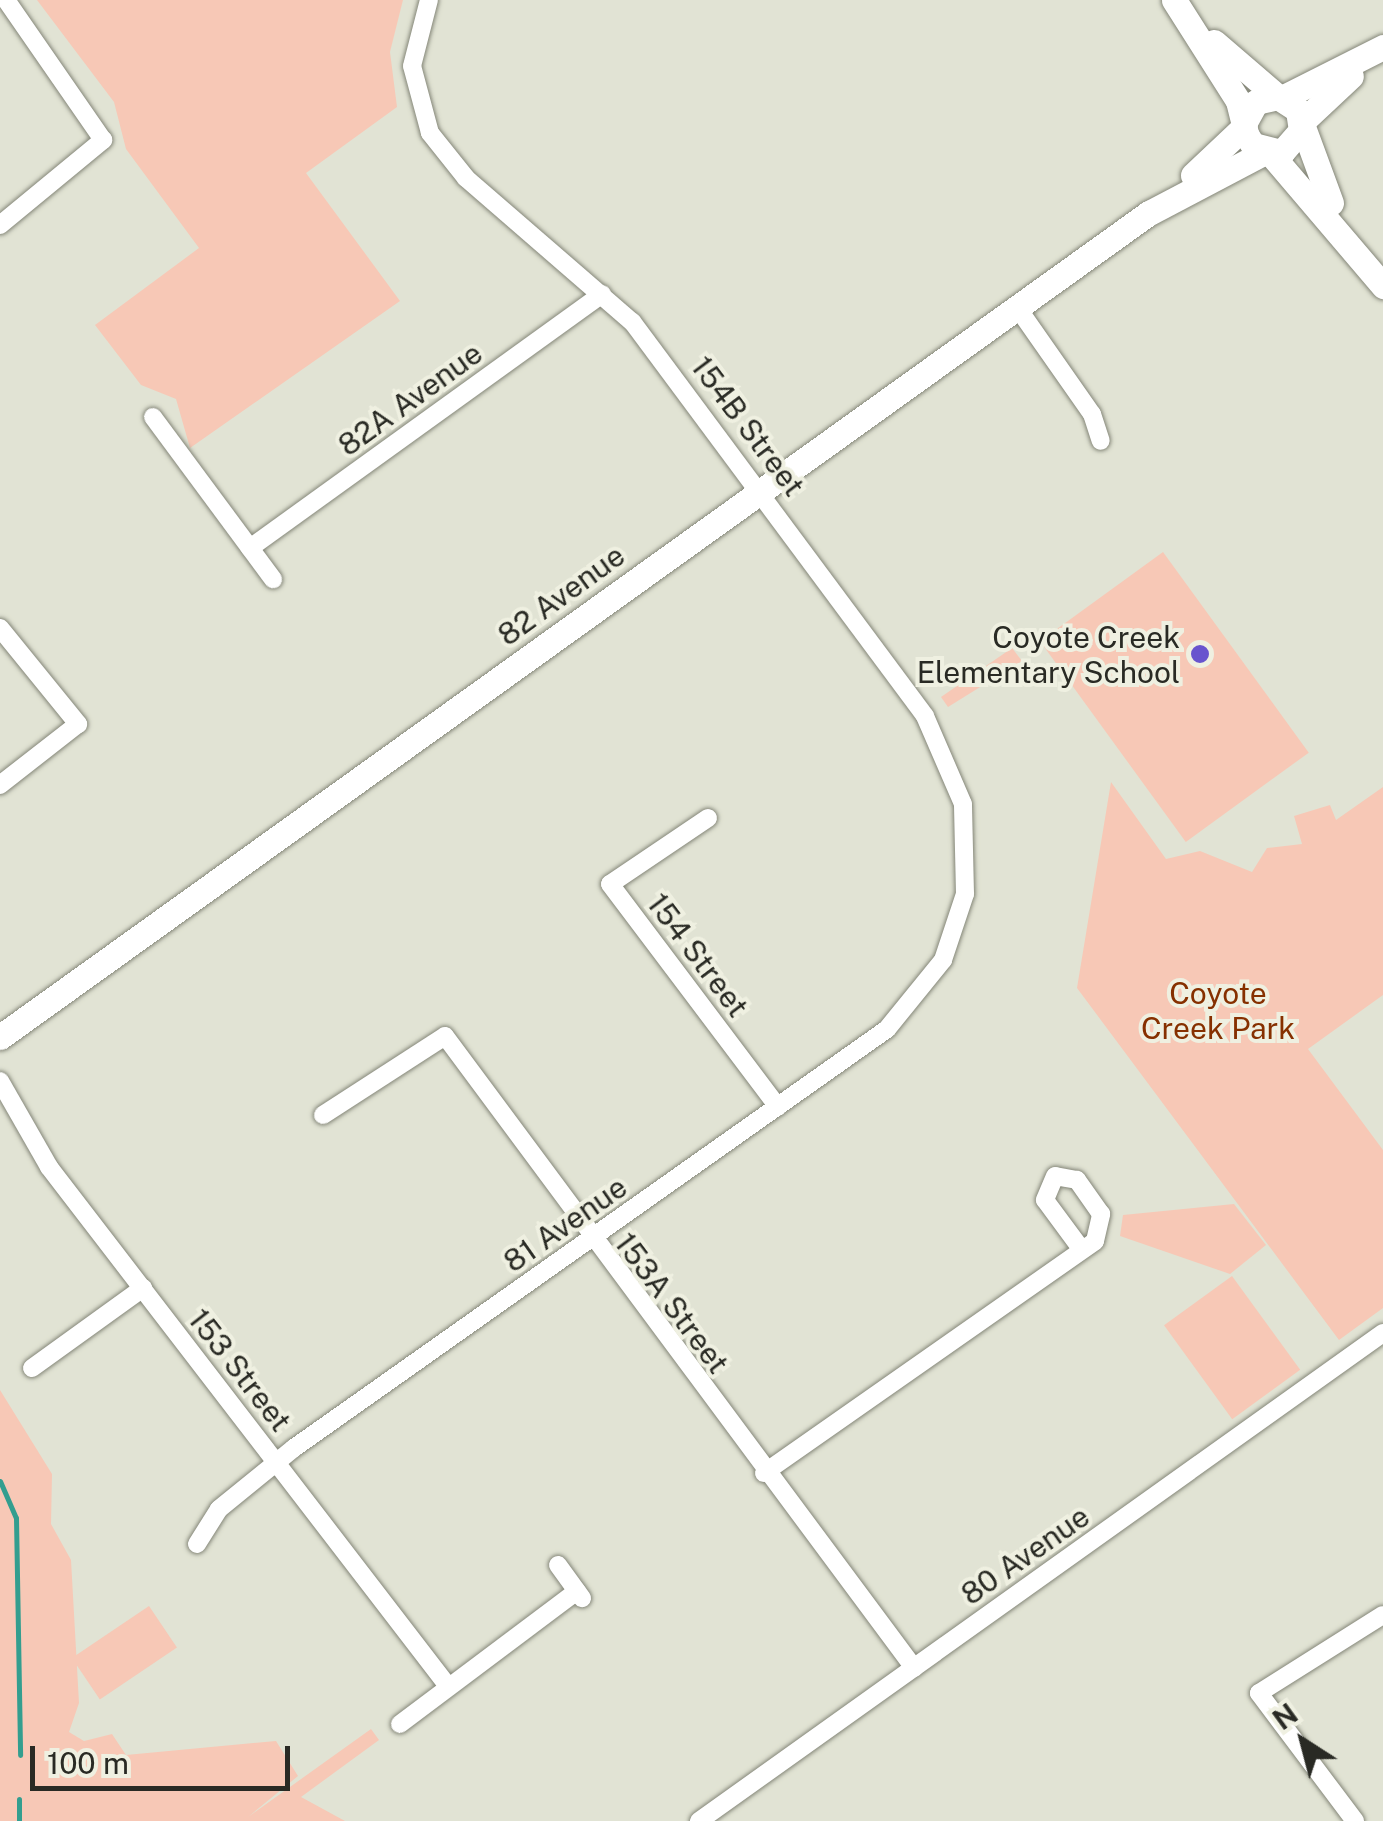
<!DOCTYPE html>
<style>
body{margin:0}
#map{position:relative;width:1383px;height:1821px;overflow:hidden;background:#e1e3d4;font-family:"Public Sans",sans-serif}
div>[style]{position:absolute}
.green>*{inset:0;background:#f7c8b6;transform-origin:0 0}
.stream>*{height:5px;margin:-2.5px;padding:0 2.5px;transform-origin:2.5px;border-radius:2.5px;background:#339e8f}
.roads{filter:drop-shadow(0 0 2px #848678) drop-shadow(0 0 2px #848678)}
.street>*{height:18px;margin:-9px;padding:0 9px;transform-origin:9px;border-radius:9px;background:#fff}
.secondary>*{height:25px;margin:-12.5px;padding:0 12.5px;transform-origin:12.5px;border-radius:12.5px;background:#fff}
.dots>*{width:28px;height:28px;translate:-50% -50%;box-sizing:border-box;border:5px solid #eff0e1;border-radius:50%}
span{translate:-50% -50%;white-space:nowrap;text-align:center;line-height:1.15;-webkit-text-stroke:8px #eff0e1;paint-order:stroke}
.street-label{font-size:30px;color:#292a24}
.poi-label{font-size:30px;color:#292a24}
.right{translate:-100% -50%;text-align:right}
.park-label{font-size:30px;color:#863000}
.north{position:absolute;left:1253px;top:1691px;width:100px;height:100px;-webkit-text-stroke:8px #eff0e1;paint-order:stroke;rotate:324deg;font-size:28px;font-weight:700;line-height:40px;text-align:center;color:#292a24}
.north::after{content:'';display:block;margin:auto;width:35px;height:45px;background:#292a24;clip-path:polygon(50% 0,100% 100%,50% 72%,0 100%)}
.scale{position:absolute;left:30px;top:1746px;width:260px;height:45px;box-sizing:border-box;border:5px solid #292a24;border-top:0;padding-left:12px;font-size:30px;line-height:35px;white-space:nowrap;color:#292a24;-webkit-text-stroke:8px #eff0e1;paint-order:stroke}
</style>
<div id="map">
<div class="green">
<i style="clip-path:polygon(37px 0,403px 0,390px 52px,397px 107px,306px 173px,400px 301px,190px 448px,176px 399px,141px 385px,95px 325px,199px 248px,126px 149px,114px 102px)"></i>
<i style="left:1163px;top:552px;width:248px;height:152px;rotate:54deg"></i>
<i style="clip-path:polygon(1012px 648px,1022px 661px,948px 707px,941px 697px)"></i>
<i style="clip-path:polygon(1111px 782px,1166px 859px,1200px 851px,1252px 872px,1267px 848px,1302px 844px,1294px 816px,1330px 805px,1336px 820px,1383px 787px,1383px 995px,1308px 1049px,1383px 1150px,1383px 1308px,1339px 1340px,1077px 988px)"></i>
<i style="clip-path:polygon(1234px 1204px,1266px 1245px,1230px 1274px,1120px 1236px,1123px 1215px)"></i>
<i style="left:1232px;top:1276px;width:116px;height:84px;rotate:54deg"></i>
<i style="clip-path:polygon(0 1390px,52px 1474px,51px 1524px,71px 1560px,79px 1703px,69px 1732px,84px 1741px,112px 1734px,126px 1755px,276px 1741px,298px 1776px,248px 1817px,371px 1729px,379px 1740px,301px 1797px,345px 1821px,0 1821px)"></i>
<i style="left:149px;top:1606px;width:50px;height:93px;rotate:56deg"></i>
</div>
<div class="stream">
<i style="left:0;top:1481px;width:40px;rotate:66.6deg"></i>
<i style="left:16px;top:1518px;width:237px;rotate:89deg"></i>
<i style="left:19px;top:1821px;width:22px;rotate:-90deg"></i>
</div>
<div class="roads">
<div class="street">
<i style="left:0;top:225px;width:134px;rotate:-39.5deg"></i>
<i style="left:103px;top:140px;width:170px;rotate:-124.7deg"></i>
<i style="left:1017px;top:307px;width:131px;rotate:55deg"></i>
<i style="left:1092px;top:414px;width:28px;rotate:72deg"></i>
<i style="left:153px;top:417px;width:202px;rotate:53.5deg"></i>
<i style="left:250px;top:548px;width:434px;rotate:-35.8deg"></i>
<i style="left:0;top:628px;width:124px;rotate:50.9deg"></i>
<i style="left:78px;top:724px;width:99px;rotate:142deg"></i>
<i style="left:708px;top:818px;width:118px;rotate:146deg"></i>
<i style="left:610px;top:884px;width:279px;rotate:53deg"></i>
<i style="left:0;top:1081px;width:99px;rotate:60.3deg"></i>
<i style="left:49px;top:1167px;width:653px;rotate:52.46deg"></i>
<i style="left:323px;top:1115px;width:145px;rotate:-32.9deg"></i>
<i style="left:445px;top:1036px;width:787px;rotate:53.42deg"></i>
<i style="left:32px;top:1368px;width:137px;rotate:-35.8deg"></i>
<i style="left:764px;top:1473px;width:404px;rotate:-35deg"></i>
<i style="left:1095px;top:1241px;width:28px;rotate:-77deg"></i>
<i style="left:1101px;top:1214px;width:42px;rotate:-125.2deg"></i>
<i style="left:1077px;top:1180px;width:22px;rotate:-170deg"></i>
<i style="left:1055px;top:1176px;width:26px;rotate:113deg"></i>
<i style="left:1045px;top:1200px;width:62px;rotate:53.5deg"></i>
<i style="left:197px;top:1544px;width:41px;rotate:-57.8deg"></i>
<i style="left:219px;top:1509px;width:97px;rotate:-39.1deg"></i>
<i style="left:294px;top:1448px;width:726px;rotate:-35.24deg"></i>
<i style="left:887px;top:1029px;width:89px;rotate:-50.9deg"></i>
<i style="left:943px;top:960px;width:70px;rotate:-71.6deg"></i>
<i style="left:965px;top:894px;width:90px;rotate:-91.3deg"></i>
<i style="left:963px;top:804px;width:96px;rotate:-113.4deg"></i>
<i style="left:925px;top:716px;width:491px;rotate:-126.6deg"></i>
<i style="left:632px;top:322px;width:220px;rotate:-139.1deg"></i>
<i style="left:466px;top:178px;width:58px;rotate:-128.7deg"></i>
<i style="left:430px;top:133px;width:69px;rotate:-105deg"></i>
<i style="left:412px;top:66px;width:68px;rotate:-75.6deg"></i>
<i style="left:558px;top:1565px;width:41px;rotate:54deg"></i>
<i style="left:400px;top:1724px;width:221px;rotate:-36.9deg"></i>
<i style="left:699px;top:1821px;width:840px;rotate:-35.51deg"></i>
<i style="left:1355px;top:1821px;width:160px;rotate:-126.9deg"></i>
<i style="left:1259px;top:1693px;width:146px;rotate:-32.2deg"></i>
</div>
<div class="secondary">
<i style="left:1174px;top:0;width:120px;rotate:57.6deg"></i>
<i style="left:1238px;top:101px;width:34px;rotate:76deg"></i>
<i style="left:1246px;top:134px;width:13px;rotate:58deg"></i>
<i style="left:1253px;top:145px;width:30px;rotate:14deg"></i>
<i style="left:1282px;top:152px;width:29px;rotate:-49deg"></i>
<i style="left:1301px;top:130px;width:20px;rotate:-99deg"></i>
<i style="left:1298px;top:110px;width:24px;rotate:-147deg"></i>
<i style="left:1278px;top:97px;width:23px;rotate:167deg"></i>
<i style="left:1256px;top:102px;width:23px;rotate:119deg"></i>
<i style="left:1214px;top:42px;width:84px;rotate:40.7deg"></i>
<i style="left:1282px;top:98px;width:113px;rotate:-26.8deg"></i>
<i style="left:1302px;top:122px;width:67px;rotate:-43.2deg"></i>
<i style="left:1302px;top:124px;width:84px;rotate:69.8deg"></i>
<i style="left:1270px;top:153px;width:175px;rotate:49.6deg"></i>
<i style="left:1193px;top:175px;width:71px;rotate:-43.3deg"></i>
<i style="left:0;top:1037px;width:1414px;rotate:-35.65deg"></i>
<i style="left:1149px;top:213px;width:131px;rotate:-27.7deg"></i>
</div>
</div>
<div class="dots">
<i style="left:1200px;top:654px;background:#6854ce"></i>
</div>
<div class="street-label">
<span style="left:410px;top:399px;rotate:-36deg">82A Avenue</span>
<span style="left:748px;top:426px;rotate:53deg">154B Street</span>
<span style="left:561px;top:595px;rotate:-36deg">82 Avenue</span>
<span style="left:698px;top:955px;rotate:53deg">154 Street</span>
<span style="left:565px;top:1224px;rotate:-35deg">81 Avenue</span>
<span style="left:672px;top:1303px;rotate:53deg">153A Street</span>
<span style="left:240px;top:1370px;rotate:52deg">153 Street</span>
<span style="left:1025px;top:1555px;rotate:-35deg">80 Avenue</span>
</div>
<div class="poi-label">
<span class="right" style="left:1180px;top:654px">Coyote Creek<br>Elementary School</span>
</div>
<div class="park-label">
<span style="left:1218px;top:1010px">Coyote<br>Creek Park</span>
</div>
<div class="north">N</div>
<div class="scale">100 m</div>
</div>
